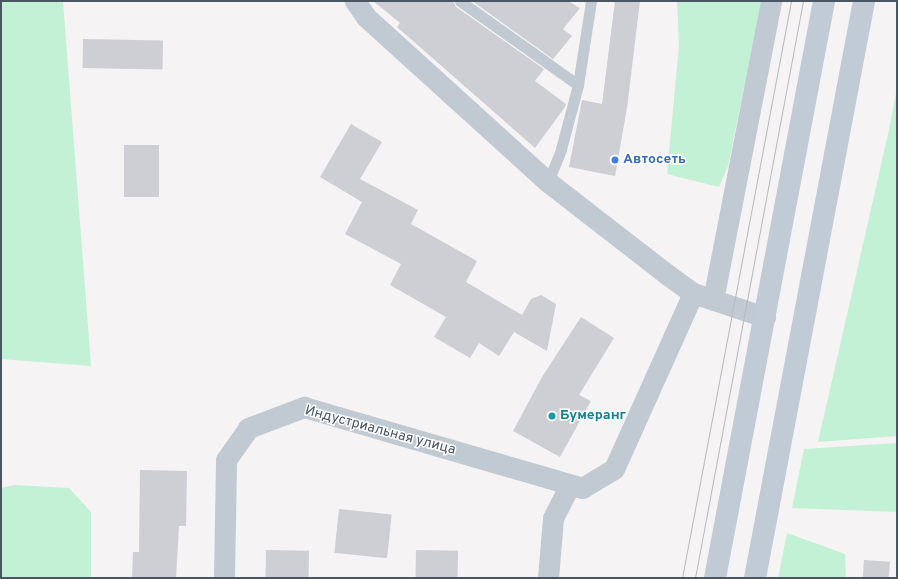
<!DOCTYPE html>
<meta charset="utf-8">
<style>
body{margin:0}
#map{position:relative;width:898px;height:579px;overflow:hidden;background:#f5f3f3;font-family:Overpass,sans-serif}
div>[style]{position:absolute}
.green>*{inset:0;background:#c3f1d5}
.building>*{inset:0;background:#cdcfd5;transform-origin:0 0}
.service>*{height:11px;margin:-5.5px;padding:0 5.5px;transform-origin:5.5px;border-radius:5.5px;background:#c1cad2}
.minor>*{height:21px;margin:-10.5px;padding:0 10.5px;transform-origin:10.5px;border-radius:10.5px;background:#c1cad2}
.secondary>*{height:22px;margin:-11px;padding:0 11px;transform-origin:11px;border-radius:11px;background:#c1cbd6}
.tram>*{height:1px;margin:-0.5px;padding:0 0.5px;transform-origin:0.5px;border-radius:0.5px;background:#b5b8bd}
.dots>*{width:11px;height:11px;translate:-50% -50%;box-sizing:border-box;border:2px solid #fff;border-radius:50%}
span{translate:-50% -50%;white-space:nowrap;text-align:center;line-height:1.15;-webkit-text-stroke:3px #fff;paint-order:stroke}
.shop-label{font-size:14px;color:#366cbe;font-weight:700}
.left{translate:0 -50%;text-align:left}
.culture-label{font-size:14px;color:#0d838f;font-weight:700}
.street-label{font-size:14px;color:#4a5661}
.frame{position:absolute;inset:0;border:2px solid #4a5661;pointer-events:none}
</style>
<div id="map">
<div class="green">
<i style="clip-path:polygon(1px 1px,63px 1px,91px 366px,1px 359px)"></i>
<i style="clip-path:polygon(677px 1px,762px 1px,728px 166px,719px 187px,667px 174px,679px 46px)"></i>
<i style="clip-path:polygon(897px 88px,897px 436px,818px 442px,889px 130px)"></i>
<i style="clip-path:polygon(897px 443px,897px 512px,792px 508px,804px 449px)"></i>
<i style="clip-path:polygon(14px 485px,69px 488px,91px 512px,91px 578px,1px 578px,1px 488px)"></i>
<i style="clip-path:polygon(787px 533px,845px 554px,846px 578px,778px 578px)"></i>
</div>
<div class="building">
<i style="clip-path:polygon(373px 1px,453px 1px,456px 7px,544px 69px,535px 81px,566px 104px,565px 107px,535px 148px,397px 27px,400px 23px)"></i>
<i style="clip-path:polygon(472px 1px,568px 1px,580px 8px,563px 29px,572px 36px,553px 59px)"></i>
<i style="clip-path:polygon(615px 1px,640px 1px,627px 108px,615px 176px,569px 167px,582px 100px,602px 104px)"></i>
<i style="left:83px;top:39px;width:80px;height:29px;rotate:1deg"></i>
<i style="clip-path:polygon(351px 124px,382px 142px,360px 179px,418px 210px,411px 224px,477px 261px,466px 282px,522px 315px,531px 299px,541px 295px,556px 304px,547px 351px,514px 332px,499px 356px,479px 343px,470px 358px,434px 337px,446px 317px,390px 285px,401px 264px,345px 234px,362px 202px,320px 177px)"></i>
<i style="left:124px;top:145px;width:35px;height:52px"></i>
<i style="clip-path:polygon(581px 317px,614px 338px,579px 395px,591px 401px,560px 457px,513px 431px,542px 377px)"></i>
<i style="clip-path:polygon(140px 470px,187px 471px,186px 526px,179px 526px,176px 578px,132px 578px,133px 552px,139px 552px)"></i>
<i style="left:339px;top:509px;width:53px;height:44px;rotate:6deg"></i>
<i style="left:266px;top:550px;width:43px;height:28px;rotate:1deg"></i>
<i style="left:416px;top:550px;width:42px;height:28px;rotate:1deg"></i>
<i style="left:864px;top:560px;width:26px;height:18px;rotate:4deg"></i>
</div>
<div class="service">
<i style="left:460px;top:1px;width:145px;rotate:35.4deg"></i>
<i style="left:548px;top:182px;width:35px;rotate:-68deg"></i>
<i style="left:561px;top:149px;width:66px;rotate:-75.1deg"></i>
<i style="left:578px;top:85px;width:85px;rotate:-81.2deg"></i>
</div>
<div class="minor">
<i style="left:355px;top:1px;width:19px;rotate:55deg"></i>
<i style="left:366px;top:17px;width:246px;rotate:42.2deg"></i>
<i style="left:548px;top:182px;width:152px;rotate:37.8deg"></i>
<i style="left:668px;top:275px;width:31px;rotate:36deg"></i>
<i style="left:693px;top:293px;width:76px;rotate:18.4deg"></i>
<i style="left:713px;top:300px;width:305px;rotate:-79deg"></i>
<i style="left:224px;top:578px;width:118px;rotate:-89deg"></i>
<i style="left:226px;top:460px;width:39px;rotate:-55deg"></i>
<i style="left:248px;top:428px;width:60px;rotate:-20.6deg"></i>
<i style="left:304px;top:407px;width:290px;rotate:16.2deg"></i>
<i style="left:582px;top:488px;width:37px;rotate:-31deg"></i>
<i style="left:614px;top:469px;width:193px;rotate:-65.8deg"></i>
<i style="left:548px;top:578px;width:60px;rotate:-85.2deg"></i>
<i style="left:553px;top:518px;width:37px;rotate:-63deg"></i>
</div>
<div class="secondary">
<i style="left:715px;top:578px;width:587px;rotate:-79.3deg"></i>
<i style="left:755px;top:578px;width:587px;rotate:-79.3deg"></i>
</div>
<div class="tram">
<i style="left:682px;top:578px;width:587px;rotate:-79.3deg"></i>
<i style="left:695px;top:578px;width:587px;rotate:-79.4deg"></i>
</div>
<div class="dots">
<i style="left:615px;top:160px;background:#3f7fe0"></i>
<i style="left:552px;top:416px;background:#0f9aa8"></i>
</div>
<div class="shop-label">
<span class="left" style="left:623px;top:160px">Автосеть</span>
</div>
<div class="culture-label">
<span class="left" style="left:560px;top:416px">Бумеранг</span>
</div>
<div class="street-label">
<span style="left:380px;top:431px;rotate:15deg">Индустриальная улица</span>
</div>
<div class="frame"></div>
</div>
